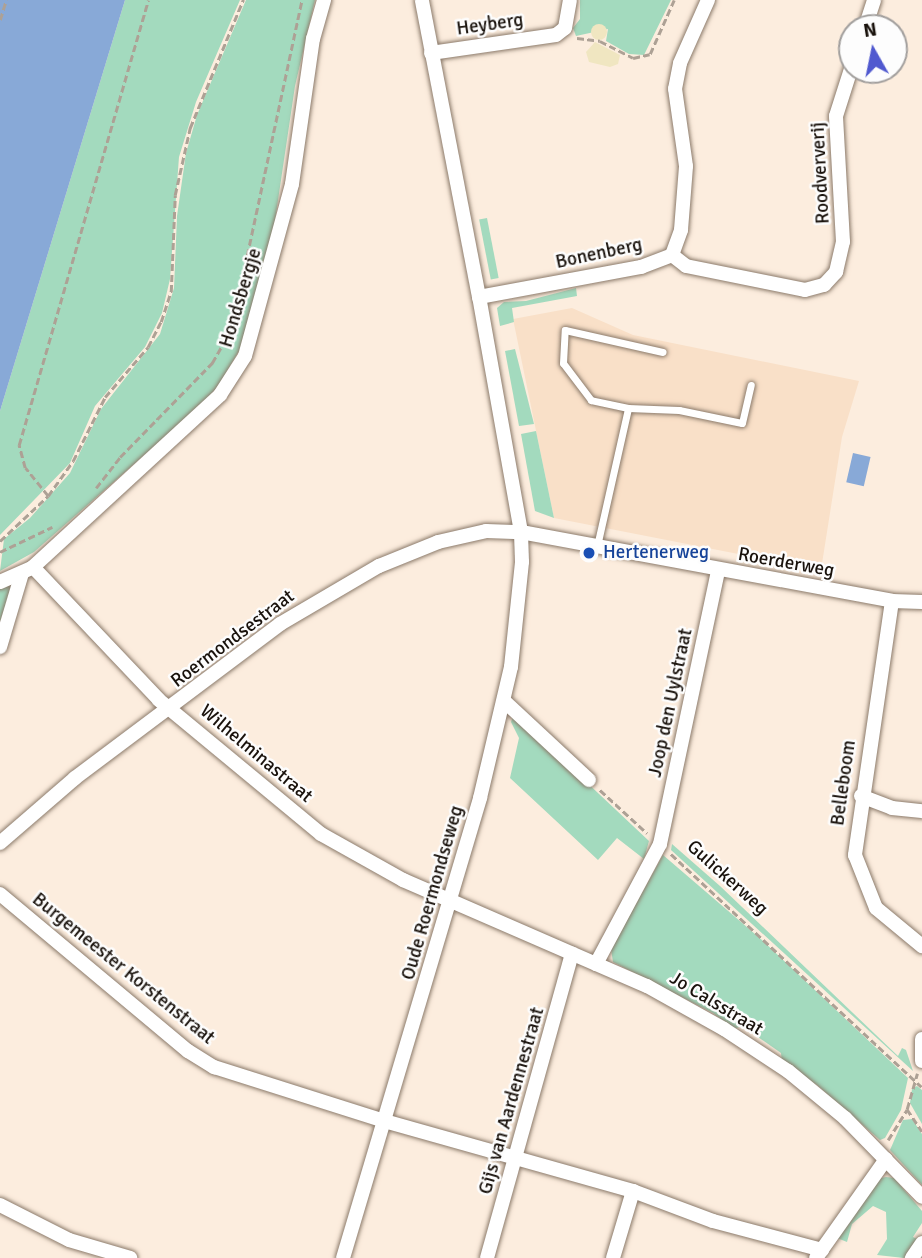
<!DOCTYPE html>
<style>
body{margin:0}
#map{position:relative;width:922px;height:1258px;overflow:hidden;background:#fcedde;font-family:Signika,sans-serif}
div>[style]{position:absolute}
.built>*{inset:0;background:#f9e0c8}
.green>*{inset:0;background:#a3dabe;transform-origin:0 0}
.sand>*{inset:0;background:#f0e6c1}
.round{border-radius:50%}
.water>*{inset:0;background:#88a9d7;transform-origin:0 0}
.path>*{height:2.5px;margin-top:-1.25px;transform-origin:0;background:repeating-linear-gradient(90deg,#ada195 0 7px,transparent 0 10.5px)}
.roads{filter:drop-shadow(0 0 2px #8b7a6a) drop-shadow(0 0 2px #8b7a6a)}
.lane>*{height:7px;margin:-3.5px;padding:0 3.5px;transform-origin:3.5px;border-radius:3.5px;background:#fff}
.street>*{height:14px;margin:-7px;padding:0 7px;transform-origin:7px;border-radius:7px;background:#fff}
.dots>*{width:19px;height:19px;translate:-50% -50%;box-sizing:border-box;border:4px solid #fdfdfd;border-radius:50%}
span{translate:-50% -50%;white-space:nowrap;text-align:center;line-height:1.15;-webkit-text-stroke:5px #fdfdfd;paint-order:stroke}
.street-label{font-size:19px;color:#19120c}
.transit-label{font-size:19px;color:#164399}
.left{translate:0 -50%;text-align:left}
.north{position:absolute;left:838px;top:14px;width:70px;height:70px;box-sizing:border-box;background:#fdfdfd;border:2px solid #a29f9d;border-radius:50%;rotate:351deg;font-size:19px;font-weight:700;line-height:28px;text-align:center;color:#19120c}
.north::after{content:'';display:block;margin:auto;width:24px;height:32px;background:#5059cf;clip-path:polygon(50% 0,100% 100%,50% 72%,0 100%)}
</style>
<div id="map">
<div class="built">
<i style="clip-path:polygon(572px 308px,633px 335px,859px 381px,842px 437px,821px 570px,554px 518px,513px 319px)"></i>
</div>
<div class="green">
<i style="clip-path:polygon(125px 0,240px 0,196px 102px,179px 157px,170px 279px,162px 313px,145px 347px,95px 406px,70px 463px,0 535px,0 411px)"></i>
<i style="clip-path:polygon(246px 0,315px 0,295px 86px,274px 227px,244px 342px,219px 385px,200px 406px,34px 552px,0 571px,4px 539px,30px 518px,70px 473px,101px 409px,160px 334px,174px 288px,177px 216px,186px 153px,197px 115px)"></i>
<i style="clip-path:polygon(580px 0,671px 0,644px 55px,629px 54px,606px 41px,608px 29px,576px 36px,573px 28px,580px 19px)"></i>
<i style="left:487px;top:218px;width:61px;height:8px;rotate:79deg"></i>
<i style="clip-path:polygon(576px 288px,577px 296px,512px 308px,514px 322px,500px 326px,497px 308px,504px 302px,526px 301px)"></i>
<i style="clip-path:polygon(515px 349px,534px 424px,519px 426px,505px 351px)"></i>
<i style="clip-path:polygon(536px 431px,554px 518px,535px 511px,521px 434px)"></i>
<i style="clip-path:polygon(9px 585px,13px 590px,0 622px,0 589px)"></i>
<i style="clip-path:polygon(514px 714px,649px 841px,644px 859px,617px 838px,598px 860px,510px 778px,519px 738px,511px 722px)"></i>
<i style="clip-path:polygon(672px 844px,720px 886px,898px 1056px,902px 1048px,906px 1050px,913px 1071px,671px 850px)"></i>
<i style="clip-path:polygon(663px 855px,762px 940px,908px 1078px,901px 1110px,885px 1138px,880px 1140px,817px 1085px,782px 1062px,781px 1053px,742px 1026px,734px 1029px,713px 1013px,613px 962px,611px 949px)"></i>
<i style="clip-path:polygon(917px 1086px,922px 1090px,922px 1124px,910px 1103px,912px 1089px)"></i>
<i style="clip-path:polygon(912px 1119px,922px 1134px,922px 1185px,890px 1150px,903px 1120px)"></i>
<i style="clip-path:polygon(886px 1177px,894px 1178px,922px 1211px,922px 1223px,913px 1237px,917px 1239px,904px 1258px,877px 1255px,887px 1239px,886px 1212px,873px 1206px,852px 1224px,847px 1242px,837px 1238px,877px 1179px)"></i>
</div>
<div class="sand">
<i class="round" style="left:591px;top:24px;width:16px;height:16px"></i>
<i style="clip-path:polygon(595px 42px,620px 55px,618px 64px,610px 67px,589px 62px,586px 52px)"></i>
</div>
<div class="water">
<i style="clip-path:polygon(0 0,125px 0,0 411px)"></i>
<i style="left:853px;top:453px;width:18px;height:30px;rotate:13deg"></i>
</div>
<div class="path">
<i style="left:0;top:20px;width:21px;rotate:-73deg"></i>
<i style="left:577px;top:38px;width:23px;rotate:7deg"></i>
<i style="left:600px;top:41px;width:37px;rotate:27deg"></i>
<i style="left:633px;top:58px;width:17px;rotate:-13deg"></i>
<i style="left:650px;top:54px;width:59px;rotate:-66deg"></i>
<i style="left:96px;top:488px;width:39px;rotate:-52deg"></i>
<i style="left:120px;top:457px;width:132px;rotate:-45.6deg"></i>
<i style="left:212px;top:363px;width:22px;rotate:-60deg"></i>
<i style="left:223px;top:344px;width:39px;rotate:-71deg"></i>
<i style="left:236px;top:307px;width:314px;rotate:-77.9deg"></i>
<i style="left:48px;top:496px;width:36px;rotate:-129deg"></i>
<i style="left:25px;top:468px;width:24px;rotate:-105deg"></i>
<i style="left:19px;top:445px;width:463px;rotate:-73.8deg"></i>
<i style="left:0;top:541px;width:66px;rotate:-43.2deg"></i>
<i style="left:48px;top:496px;width:43px;rotate:-54.5deg"></i>
<i style="left:73px;top:461px;width:72px;rotate:-63.4deg"></i>
<i style="left:105px;top:397px;width:66px;rotate:-49.3deg"></i>
<i style="left:148px;top:347px;width:28px;rotate:-63deg"></i>
<i style="left:161px;top:322px;width:32px;rotate:-72deg"></i>
<i style="left:171px;top:292px;width:97px;rotate:-87.6deg"></i>
<i style="left:175px;top:195px;width:69px;rotate:-77.4deg"></i>
<i style="left:190px;top:128px;width:139px;rotate:-67.5deg"></i>
<i style="left:0;top:552px;width:58px;rotate:-25.7deg"></i>
<i style="left:600px;top:790px;width:64px;rotate:42.5deg"></i>
<i style="left:671px;top:854px;width:342px;rotate:42.9deg"></i>
<i style="left:907px;top:1109px;width:27px;rotate:56deg"></i>
<i style="left:888px;top:1140px;width:36px;rotate:-58deg"></i>
<i style="left:907px;top:1109px;width:37px;rotate:-74deg"></i>
</div>
<div class="roads">
<div class="lane">
<i style="left:628px;top:408px;width:38px;rotate:-168deg"></i>
<i style="left:591px;top:400px;width:46px;rotate:-127.1deg"></i>
<i style="left:563px;top:363px;width:33px;rotate:-87deg"></i>
<i style="left:565px;top:330px;width:100px;rotate:12.7deg"></i>
<i style="left:597px;top:546px;width:141px;rotate:-77.3deg"></i>
<i style="left:628px;top:408px;width:51px;rotate:2.2deg"></i>
<i style="left:679px;top:410px;width:64px;rotate:11.7deg"></i>
<i style="left:742px;top:423px;width:39px;rotate:-77deg"></i>
</div>
<div class="street">
<i style="left:865px;top:28px;width:29px;rotate:-72deg"></i>
<i style="left:431px;top:53px;width:126px;rotate:-8.2deg"></i>
<i style="left:556px;top:35px;width:11px;rotate:-38deg"></i>
<i style="left:565px;top:28px;width:28px;rotate:-80deg"></i>
<i style="left:672px;top:255px;width:18px;rotate:38deg"></i>
<i style="left:686px;top:266px;width:121px;rotate:11.4deg"></i>
<i style="left:805px;top:290px;width:20px;rotate:-15deg"></i>
<i style="left:824px;top:285px;width:18px;rotate:-47deg"></i>
<i style="left:836px;top:272px;width:31px;rotate:-77deg"></i>
<i style="left:843px;top:242px;width:126px;rotate:-93.2deg"></i>
<i style="left:836px;top:116px;width:52px;rotate:-72.3deg"></i>
<i style="left:479px;top:297px;width:165px;rotate:-10.5deg"></i>
<i style="left:641px;top:267px;width:33px;rotate:-21deg"></i>
<i style="left:672px;top:255px;width:27px;rotate:-70deg"></i>
<i style="left:681px;top:230px;width:64px;rotate:-85.5deg"></i>
<i style="left:686px;top:166px;width:78px;rotate:-98.1deg"></i>
<i style="left:675px;top:89px;width:26px;rotate:-79deg"></i>
<i style="left:680px;top:63px;width:69px;rotate:-66deg"></i>
<i style="left:33px;top:567px;width:183px;rotate:46.5deg"></i>
<i style="left:159px;top:700px;width:210px;rotate:39.6deg"></i>
<i style="left:321px;top:834px;width:94px;rotate:29.3deg"></i>
<i style="left:403px;top:880px;width:266px;rotate:23.5deg"></i>
<i style="left:647px;top:986px;width:88px;rotate:29.2deg"></i>
<i style="left:724px;top:1029px;width:77px;rotate:33.3deg"></i>
<i style="left:788px;top:1071px;width:74px;rotate:39.5deg"></i>
<i style="left:845px;top:1118px;width:110px;rotate:45.7deg"></i>
<i style="left:0;top:582px;width:36px;rotate:-24deg"></i>
<i style="left:33px;top:567px;width:254px;rotate:-42.6deg"></i>
<i style="left:220px;top:395px;width:46px;rotate:-57.3deg"></i>
<i style="left:245px;top:356px;width:178px;rotate:-74.7deg"></i>
<i style="left:292px;top:184px;width:147px;rotate:-81.8deg"></i>
<i style="left:313px;top:39px;width:41px;rotate:-74.2deg"></i>
<i style="left:892px;top:601px;width:257px;rotate:98.3deg"></i>
<i style="left:855px;top:855px;width:57px;rotate:68.4deg"></i>
<i style="left:876px;top:908px;width:60px;rotate:39.6deg"></i>
<i style="left:0;top:647px;width:77px;rotate:-73.4deg"></i>
<i style="left:504px;top:701px;width:116px;rotate:42.9deg"></i>
<i style="left:861px;top:796px;width:33px;rotate:21deg"></i>
<i style="left:892px;top:808px;width:30px;rotate:6deg"></i>
<i style="left:0;top:843px;width:99px;rotate:-40.9deg"></i>
<i style="left:75px;top:778px;width:256px;rotate:-36.9deg"></i>
<i style="left:280px;top:624px;width:115px;rotate:-30.4deg"></i>
<i style="left:379px;top:566px;width:64px;rotate:-22.1deg"></i>
<i style="left:438px;top:542px;width:49px;rotate:-12.9deg"></i>
<i style="left:486px;top:531px;width:35px;rotate:2deg"></i>
<i style="left:521px;top:532px;width:377px;rotate:10.5deg"></i>
<i style="left:892px;top:601px;width:30px;rotate:2deg"></i>
<i style="left:0;top:894px;width:245px;rotate:39.9deg"></i>
<i style="left:188px;top:1051px;width:31px;rotate:32deg"></i>
<i style="left:214px;top:1067px;width:178px;rotate:17.6deg"></i>
<i style="left:384px;top:1121px;width:259px;rotate:15.7deg"></i>
<i style="left:596px;top:964px;width:136px;rotate:-61.9deg"></i>
<i style="left:660px;top:844px;width:280px;rotate:-78deg"></i>
<i style="left:922px;top:1039px;width:22px;rotate:90deg"></i>
<i style="left:0;top:1205px;width:77px;rotate:26.9deg"></i>
<i style="left:69px;top:1240px;width:64px;rotate:16.4deg"></i>
<i style="left:343px;top:1258px;width:480px;rotate:-73.4deg"></i>
<i style="left:480px;top:798px;width:135px;rotate:-76.7deg"></i>
<i style="left:511px;top:667px;width:106px;rotate:-84deg"></i>
<i style="left:522px;top:562px;width:30px;rotate:-92deg"></i>
<i style="left:521px;top:532px;width:239px;rotate:-100.1deg"></i>
<i style="left:479px;top:297px;width:302px;rotate:-100.9deg"></i>
<i style="left:487px;top:1258px;width:316px;rotate:-74.4deg"></i>
<i style="left:613px;top:1258px;width:70px;rotate:-73.4deg"></i>
<i style="left:633px;top:1191px;width:85px;rotate:20.6deg"></i>
<i style="left:713px;top:1221px;width:113px;rotate:14.9deg"></i>
<i style="left:816px;top:1258px;width:121px;rotate:-54.7deg"></i>
<i style="left:912px;top:1258px;width:18px;rotate:-56deg"></i>
</div>
</div>
<div class="dots">
<i style="left:589px;top:553px;background:#1a4fb4"></i>
</div>
<div class="street-label">
<span style="left:490px;top:25px;rotate:-8deg">Heyberg</span>
<span style="left:821px;top:173px;rotate:-93deg">Roodververij</span>
<span style="left:599px;top:254px;rotate:-12deg">Bonenberg</span>
<span style="left:241px;top:298px;rotate:-73deg">Hondsbergje</span>
<span style="left:786px;top:563px;rotate:10deg">Roerderweg</span>
<span style="left:233px;top:639px;rotate:-37deg">Roermondsestraat</span>
<span style="left:671px;top:703px;rotate:-78deg">Joop den Uylstraat</span>
<span style="left:256px;top:754px;rotate:40deg">Wilhelminastraat</span>
<span style="left:844px;top:783px;rotate:-82deg">Belleboom</span>
<span style="left:727px;top:878px;rotate:42deg">Gulickerweg</span>
<span style="left:433px;top:893px;rotate:-74deg">Oude Roermondseweg</span>
<span style="left:123px;top:969px;rotate:39deg">Burgemeester Korstenstraat</span>
<span style="left:716px;top:1004px;rotate:31deg">Jo Calsstraat</span>
<span style="left:512px;top:1101px;rotate:-74deg">Gijs van Aardennestraat</span>
</div>
<div class="transit-label">
<span class="left" style="left:603px;top:553px">Hertenerweg</span>
</div>
<div class="north">N</div>
</div>
